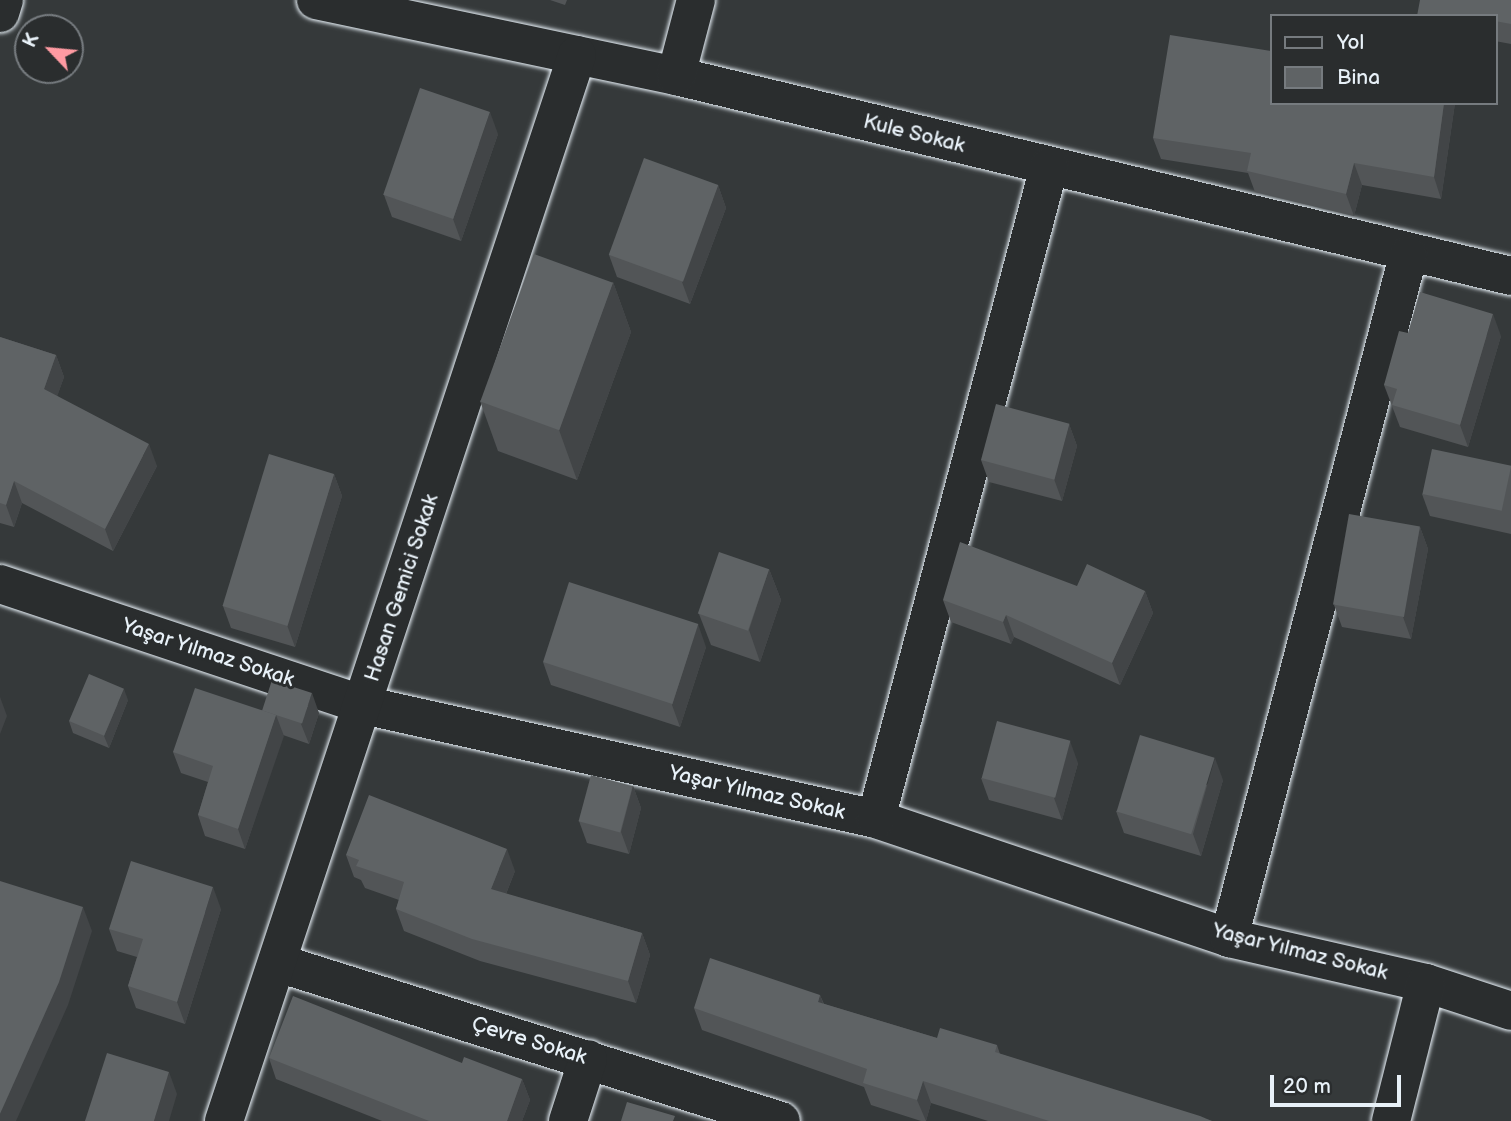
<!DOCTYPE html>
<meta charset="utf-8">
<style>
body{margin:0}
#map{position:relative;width:1511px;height:1121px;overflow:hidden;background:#35393a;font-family:"Balsamiq Sans",sans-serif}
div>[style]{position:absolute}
.roads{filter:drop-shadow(0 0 2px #e8f1f8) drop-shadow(0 0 2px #e8f1f8)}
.street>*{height:38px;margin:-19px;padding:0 19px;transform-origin:19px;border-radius:19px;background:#2a2d2e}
.wall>*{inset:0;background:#525557}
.shaded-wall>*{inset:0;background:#424547}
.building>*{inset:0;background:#5f6365;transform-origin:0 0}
span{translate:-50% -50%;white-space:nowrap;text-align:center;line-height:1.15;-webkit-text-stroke:6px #2a2d2e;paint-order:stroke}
.street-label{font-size:21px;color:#e8f1f8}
.legend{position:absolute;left:1270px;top:14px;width:228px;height:91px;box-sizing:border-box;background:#2a2d2e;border:2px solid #767b7f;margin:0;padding:9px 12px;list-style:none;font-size:21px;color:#e8f1f8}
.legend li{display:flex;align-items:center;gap:14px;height:35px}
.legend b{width:35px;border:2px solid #767b7f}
.north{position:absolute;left:14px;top:14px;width:70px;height:70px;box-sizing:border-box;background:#2a2d2e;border:2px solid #767b7f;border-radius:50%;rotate:296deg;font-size:19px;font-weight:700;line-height:28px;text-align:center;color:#e8f1f8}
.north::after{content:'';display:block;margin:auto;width:24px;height:32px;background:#ff9aa2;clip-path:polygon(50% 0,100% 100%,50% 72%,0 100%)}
.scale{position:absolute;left:1270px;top:1075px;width:131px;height:32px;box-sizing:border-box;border:4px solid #e8f1f8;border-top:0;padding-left:9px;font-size:21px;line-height:24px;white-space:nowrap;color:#e8f1f8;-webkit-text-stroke:5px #2a2d2e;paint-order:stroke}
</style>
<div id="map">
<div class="roads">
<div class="street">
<i style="left:316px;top:0;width:368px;rotate:11.9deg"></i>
<i style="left:676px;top:76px;width:859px;rotate:13.47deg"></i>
<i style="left:0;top:13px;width:14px;rotate:-73deg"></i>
<i style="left:676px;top:76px;width:79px;rotate:-75.3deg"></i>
<i style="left:0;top:584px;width:383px;rotate:18.4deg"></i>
<i style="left:363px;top:705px;width:526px;rotate:12.53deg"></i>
<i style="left:876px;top:819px;width:373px;rotate:18.6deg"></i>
<i style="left:1229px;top:938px;width:202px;rotate:12.9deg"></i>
<i style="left:1426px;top:983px;width:89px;rotate:18.2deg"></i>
<i style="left:876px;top:819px;width:675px;rotate:-75.14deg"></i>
<i style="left:1229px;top:938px;width:705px;rotate:-75.29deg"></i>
<i style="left:278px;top:963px;width:527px;rotate:17.44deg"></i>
<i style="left:224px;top:1121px;width:1123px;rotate:-71.68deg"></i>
<i style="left:568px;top:1121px;width:65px;rotate:-72.1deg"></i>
<i style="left:1391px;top:1121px;width:142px;rotate:-75.8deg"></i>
</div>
</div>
<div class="wall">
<i style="clip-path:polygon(550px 0,567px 0,565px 5px)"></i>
<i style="clip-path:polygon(1511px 0,1511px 44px,1495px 41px,1495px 16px,1417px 16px)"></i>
<i style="clip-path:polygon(1271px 103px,1455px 103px,1441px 199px,1362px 185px,1354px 216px,1255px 192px,1248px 173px,1161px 159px,1153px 138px)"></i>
<i style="clip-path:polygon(498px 134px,461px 241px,392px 217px,384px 195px)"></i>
<i style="clip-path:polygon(718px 185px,726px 208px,690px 304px,617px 277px,609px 255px)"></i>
<i style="clip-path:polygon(613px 282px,631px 332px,577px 480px,498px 451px,480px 401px)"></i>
<i style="clip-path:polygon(1408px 333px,1501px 336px,1468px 447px,1400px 427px,1384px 385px)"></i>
<i style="clip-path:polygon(0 337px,56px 355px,64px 377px,57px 396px,157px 466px,113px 551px,22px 503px,14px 527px,0 523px)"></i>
<i style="clip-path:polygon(1069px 424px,1077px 446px,1062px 501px,989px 482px,981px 460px)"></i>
<i style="clip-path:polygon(1511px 466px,1511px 534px,1430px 516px,1422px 494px)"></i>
<i style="clip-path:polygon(334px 474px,342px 496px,295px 647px,231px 628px,223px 606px)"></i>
<i style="clip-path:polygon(1420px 527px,1428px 549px,1411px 639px,1342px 627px,1334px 605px)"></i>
<i style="clip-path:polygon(769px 569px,781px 600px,760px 662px,711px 645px,699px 614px)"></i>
<i style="clip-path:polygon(1077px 586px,1145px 591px,1153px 613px,1120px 685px,1014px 637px,1011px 644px,951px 622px,943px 600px)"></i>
<i style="clip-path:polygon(706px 647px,680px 727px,551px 685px,543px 662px)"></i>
<i style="clip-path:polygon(128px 700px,109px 748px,73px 733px,69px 721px)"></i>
<i style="clip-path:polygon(262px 710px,319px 713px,309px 744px,283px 735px,245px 849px,205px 836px,198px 815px,208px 782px,181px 773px,173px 752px)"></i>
<i style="clip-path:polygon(1078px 763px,1062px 820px,989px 800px,981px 778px)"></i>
<i style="clip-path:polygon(1223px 780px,1201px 856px,1124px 833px,1116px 811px)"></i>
<i style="clip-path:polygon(633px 786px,641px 808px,629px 854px,587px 843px,579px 821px)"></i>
<i style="clip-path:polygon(346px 855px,515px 871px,506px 894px,642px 933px,650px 955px,636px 1003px,480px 961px,404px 931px,396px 909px,399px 900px,365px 888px,361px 880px,354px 877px)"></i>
<i style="clip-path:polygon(221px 909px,185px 1024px,136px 1008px,128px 986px,137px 957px,117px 951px,109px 929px)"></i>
<i style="clip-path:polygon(820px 995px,824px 1004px,937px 1038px,997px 1045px,1000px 1054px,1212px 1121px,988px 1121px,931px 1103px,926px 1121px,921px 1121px,871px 1105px,864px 1087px,702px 1030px,694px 1008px)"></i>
<i style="clip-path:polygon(269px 1058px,522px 1079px,530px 1100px,522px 1121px,382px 1121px,276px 1079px)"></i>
</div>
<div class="shaded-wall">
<i style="clip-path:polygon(1444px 103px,1455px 103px,1441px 199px,1434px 177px)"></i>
<i style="clip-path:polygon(490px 112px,498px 134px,461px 241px,453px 219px)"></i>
<i style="clip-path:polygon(1354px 163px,1362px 185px,1354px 216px,1346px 194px)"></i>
<i style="clip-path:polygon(718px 185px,726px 208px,690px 304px,682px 282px)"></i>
<i style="clip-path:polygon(613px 282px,631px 332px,577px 480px,559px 430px)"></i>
<i style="clip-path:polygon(1493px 314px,1501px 336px,1468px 447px,1460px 425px)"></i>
<i style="clip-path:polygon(56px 355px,64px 377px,52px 411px,44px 389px)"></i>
<i style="clip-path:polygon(1069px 424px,1077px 446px,1062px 501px,1054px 479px)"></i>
<i style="clip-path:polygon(149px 444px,157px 466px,113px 551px,105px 529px)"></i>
<i style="clip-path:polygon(334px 474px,342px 496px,295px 647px,287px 625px)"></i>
<i style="clip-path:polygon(14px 481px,22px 503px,14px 527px,6px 505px)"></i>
<i style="clip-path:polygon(1420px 527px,1428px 549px,1411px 639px,1403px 617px)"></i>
<i style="clip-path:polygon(769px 569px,781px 600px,760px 662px,749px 630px)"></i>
<i style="clip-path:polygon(1145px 591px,1153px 613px,1120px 685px,1112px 663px)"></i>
<i style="clip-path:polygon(1006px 615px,1014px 637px,1011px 644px,1003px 622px)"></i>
<i style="clip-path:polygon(698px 624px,706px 647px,680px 727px,672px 705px)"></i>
<i style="clip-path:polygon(124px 689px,128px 700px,109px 748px,104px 736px)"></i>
<i style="clip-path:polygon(312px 693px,319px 713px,309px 744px,301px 724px)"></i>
<i style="clip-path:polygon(0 697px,7px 716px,0 734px)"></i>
<i style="clip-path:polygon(276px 715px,284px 736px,245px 849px,238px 829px)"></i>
<i style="clip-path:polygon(1070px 741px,1078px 763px,1062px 820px,1054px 798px)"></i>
<i style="clip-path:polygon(1215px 758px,1223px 780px,1201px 856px,1193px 834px)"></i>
<i style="clip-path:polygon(633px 786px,641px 808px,629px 854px,621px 832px)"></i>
<i style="clip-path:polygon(507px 849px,515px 871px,499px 911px,491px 889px)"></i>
<i style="clip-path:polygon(213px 887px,221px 909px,185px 1024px,177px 1002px)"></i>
<i style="clip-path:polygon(83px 907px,92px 931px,68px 1005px,16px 1121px,0 1121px,0 1114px)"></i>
<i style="clip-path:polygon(642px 933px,650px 955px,636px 1003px,628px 981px)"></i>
<i style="clip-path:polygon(820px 995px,828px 1017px,818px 1002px)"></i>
<i style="clip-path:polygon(169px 1072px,177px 1094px,169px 1121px,154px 1121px)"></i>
<i style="clip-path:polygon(522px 1079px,530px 1100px,522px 1121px,507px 1121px)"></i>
<i style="clip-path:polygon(923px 1081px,931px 1103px,926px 1121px,917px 1100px)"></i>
</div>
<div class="building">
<i style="clip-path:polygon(1420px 0,1511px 0,1511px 24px,1495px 21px,1495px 16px,1464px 16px,1456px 14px,1456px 16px,1417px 16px)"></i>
<i style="clip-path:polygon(1170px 35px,1271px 51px,1271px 103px,1444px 103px,1434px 177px,1354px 163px,1346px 194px,1247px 171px,1251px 153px,1153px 138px)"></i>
<i style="left:420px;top:88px;width:74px;height:113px;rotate:19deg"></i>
<i style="left:644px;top:158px;width:79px;height:103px;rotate:20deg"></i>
<i style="left:534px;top:254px;width:84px;height:157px;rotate:20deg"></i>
<i style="clip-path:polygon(1420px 292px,1493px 314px,1460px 425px,1392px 405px,1397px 389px,1384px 385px,1399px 331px,1408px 333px)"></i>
<i style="clip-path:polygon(0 337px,56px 355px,44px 389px,149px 444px,105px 529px,14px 481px,6px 505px,0 503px)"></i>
<i style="left:996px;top:404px;width:76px;height:58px;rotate:15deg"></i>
<i style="left:1432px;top:449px;width:81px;height:46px;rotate:12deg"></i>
<i style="left:269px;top:454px;width:68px;height:159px;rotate:17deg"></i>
<i style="left:1349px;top:514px;width:72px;height:92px;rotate:10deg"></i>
<i style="clip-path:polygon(960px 542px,1077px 586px,1087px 564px,1145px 591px,1112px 663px,1006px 615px,1003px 622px,943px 600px)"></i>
<i style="left:719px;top:552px;width:53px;height:65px;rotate:19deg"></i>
<i style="left:569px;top:582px;width:136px;height:84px;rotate:18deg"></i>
<i style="left:89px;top:674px;width:38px;height:51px;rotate:23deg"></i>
<i style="left:272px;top:680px;width:42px;height:32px;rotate:18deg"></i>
<i style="clip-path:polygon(195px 688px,276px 715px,238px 829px,198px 815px,213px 766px,173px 752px)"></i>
<i style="left:997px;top:721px;width:76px;height:59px;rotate:15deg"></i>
<i style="left:1140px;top:735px;width:78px;height:80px;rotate:17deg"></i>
<i style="left:591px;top:775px;width:43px;height:48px;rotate:15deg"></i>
<i style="clip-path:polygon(369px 795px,507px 849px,491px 889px,642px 933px,628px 981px,472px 939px,396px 909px,404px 882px,356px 866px,359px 860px,346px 855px)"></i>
<i style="clip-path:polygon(131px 861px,213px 887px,177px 1002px,128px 986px,143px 939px,109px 929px)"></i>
<i style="clip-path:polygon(0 881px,83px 907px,59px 982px,0 1114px)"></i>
<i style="clip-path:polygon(710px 958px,820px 995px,818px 1002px,937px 1038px,940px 1028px,997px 1045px,995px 1052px,1200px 1116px,1212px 1121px,1049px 1121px,923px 1081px,917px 1100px,863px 1083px,867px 1069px,694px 1008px)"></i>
<i style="clip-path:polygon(293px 996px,462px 1063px,464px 1057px,522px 1079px,507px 1121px,429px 1121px,269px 1058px)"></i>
<i style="clip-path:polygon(107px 1053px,169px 1072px,154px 1121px,85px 1121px)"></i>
<i style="clip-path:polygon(627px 1102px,675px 1116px,673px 1121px,621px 1121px)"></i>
</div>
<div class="street-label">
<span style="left:914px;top:134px;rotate:14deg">Kule Sokak</span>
<span style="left:402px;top:588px;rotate:-72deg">Hasan Gemici Sokak</span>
<span style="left:208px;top:653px;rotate:18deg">Yaşar Yılmaz Sokak</span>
<span style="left:757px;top:793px;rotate:13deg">Yaşar Yılmaz Sokak</span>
<span style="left:1300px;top:952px;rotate:14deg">Yaşar Yılmaz Sokak</span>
<span style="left:529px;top:1041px;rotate:17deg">Çevre Sokak</span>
</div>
<ul class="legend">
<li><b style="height:9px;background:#2a2d2e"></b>Yol</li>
<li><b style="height:19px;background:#5f6365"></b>Bina</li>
</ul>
<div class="north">K</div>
<div class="scale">20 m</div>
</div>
